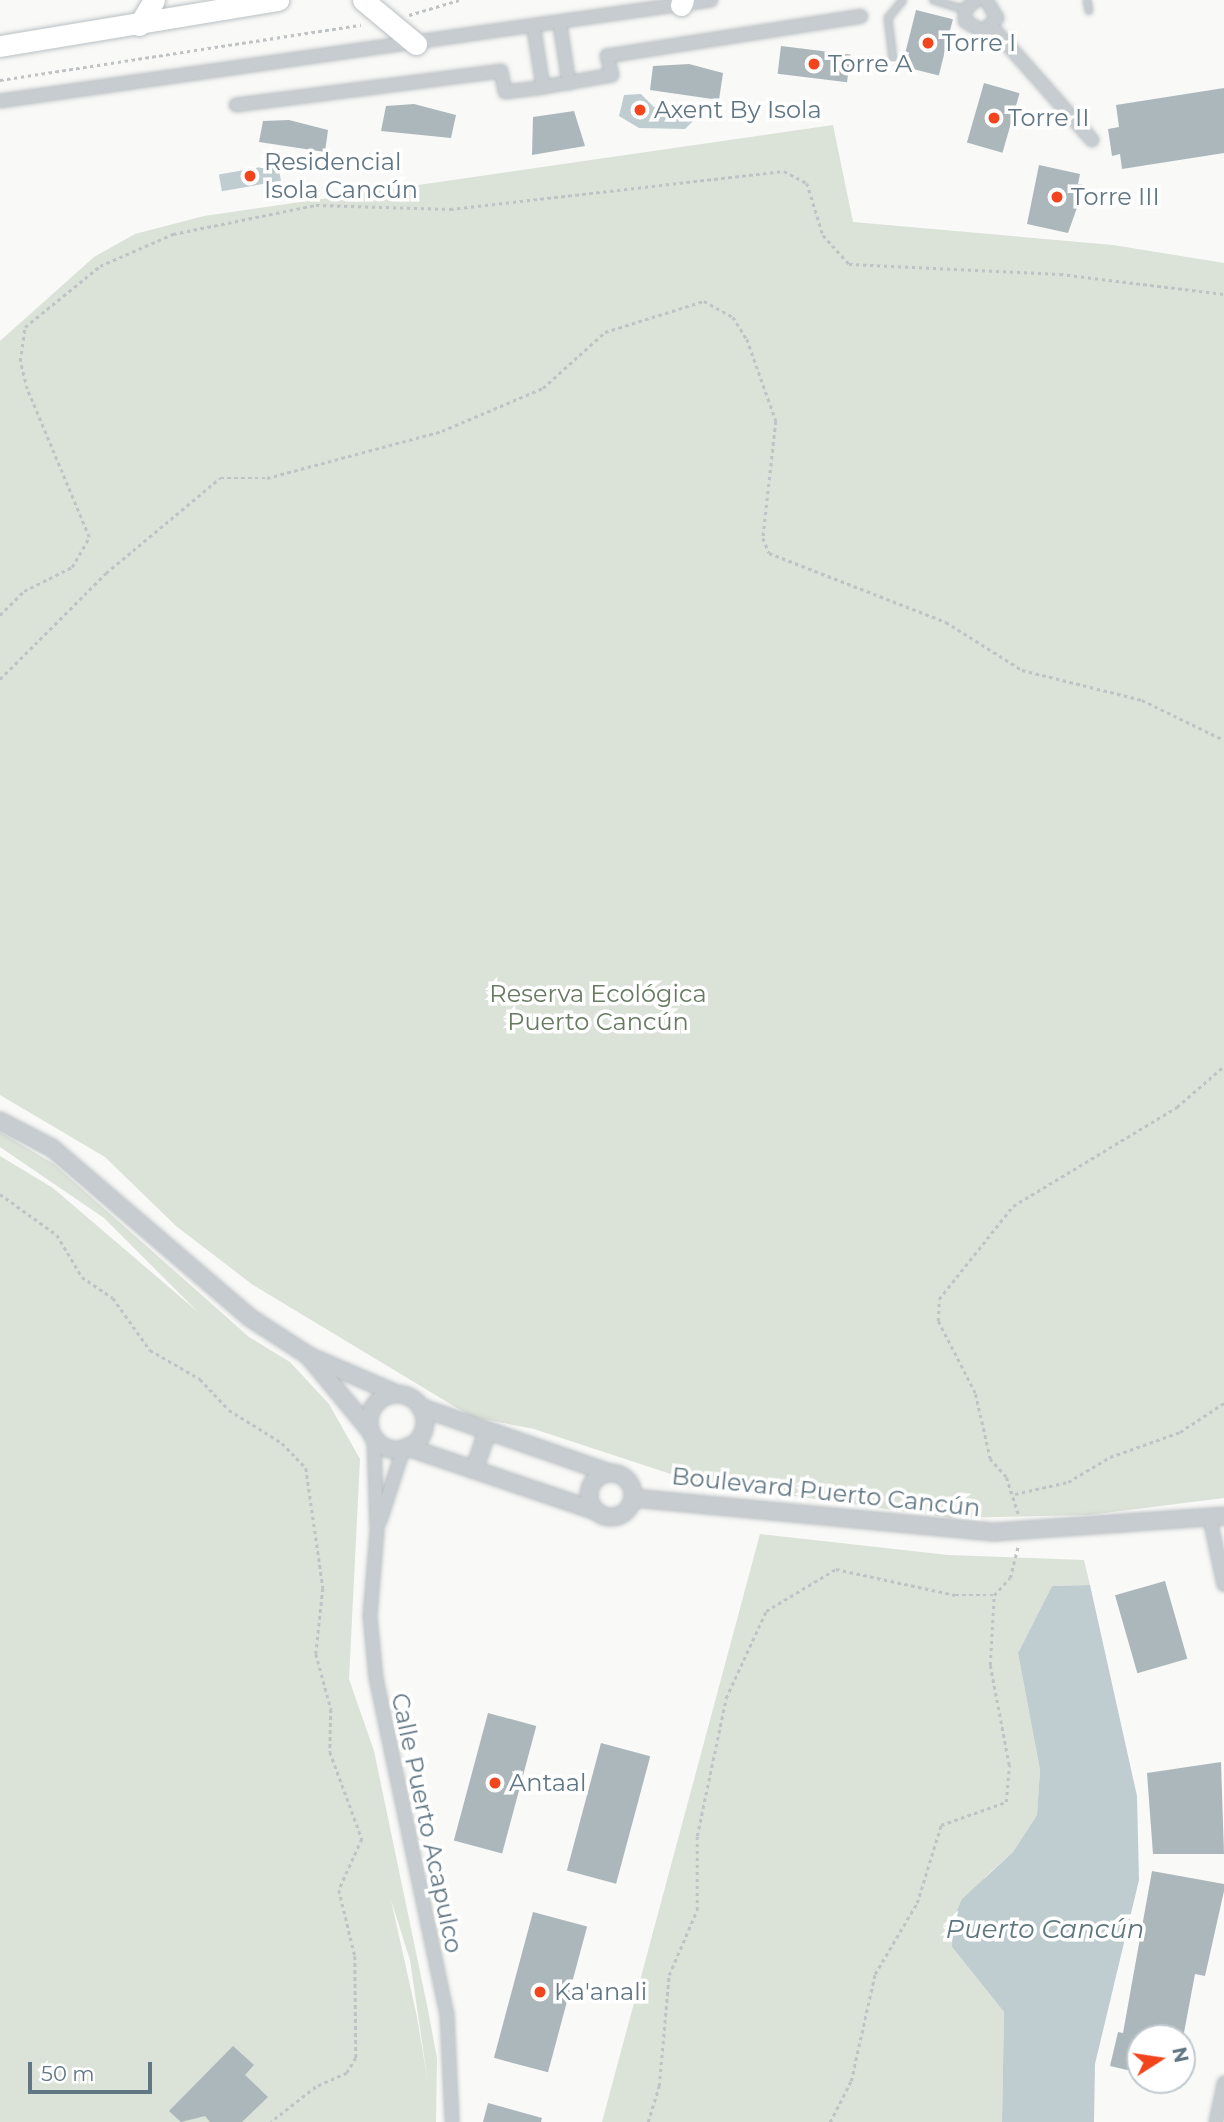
<!DOCTYPE html>
<meta charset="utf-8">
<style>
body{margin:0}
#map{position:relative;width:1224px;height:2122px;overflow:hidden;background:#f9f9f7;font-family:Montserrat,sans-serif}
div>[style]{position:absolute}
.green>*{inset:0;background:#dbe2d7}
.water>*{inset:0;background:#bfccd0;transform-origin:0 0}
.building>*{inset:0;background:#acb7bc;transform-origin:0 0}
.path>*{height:2.5px;margin-top:-1.25px;transform-origin:0;background:repeating-linear-gradient(90deg,#c0c3c5 0 3.5px,transparent 0 7px)}
.roads{filter:drop-shadow(0 0 2px #b9bfc2) drop-shadow(0 0 2px #b9bfc2)}
.service>*{height:6px;margin:-3px;padding:0 3px;transform-origin:3px;border-radius:3px;background:#c6cccf}
.minor>*{height:12px;margin:-6px;padding:0 6px;transform-origin:6px;border-radius:6px;background:#c6cccf}
.tertiary>*{height:16px;margin:-8px;padding:0 8px;transform-origin:8px;border-radius:8px;background:#c6cccf}
.tertiary>.ring{margin:-8px;padding:0;box-sizing:content-box;background:none;border:16px solid #c6cccf;border-radius:50%}
.primary>*{height:21px;margin:-10.5px;padding:0 10.5px;transform-origin:10.5px;border-radius:10.5px;background:#fff}
.dots>*{width:19px;height:19px;translate:-50% -50%;box-sizing:border-box;border:4px solid #fff;border-radius:50%}
span{translate:-50% -50%;white-space:nowrap;text-align:center;line-height:1.15;-webkit-text-stroke:7px #fff;paint-order:stroke}
.poi-label{font-size:24px;color:#617784}
.left{translate:0 -50%;text-align:left}
.park-label{font-size:24px;color:#677b61}
.street-label{font-size:24px;color:#617784}
.water-label{font-size:26px;color:#5d767e;font-style:italic}
.north{position:absolute;left:1126px;top:2024px;width:70px;height:70px;box-sizing:border-box;background:#fff;border:2px solid #c0c9ce;border-radius:50%;rotate:78deg;font-size:19px;font-weight:700;line-height:28px;text-align:center;color:#617784}
.north::after{content:'';display:block;margin:auto;width:24px;height:32px;background:#f3451d;clip-path:polygon(50% 0,100% 100%,50% 72%,0 100%)}
.scale{position:absolute;left:28px;top:2062px;width:124px;height:32px;box-sizing:border-box;border:4px solid #617784;border-top:0;padding-left:9px;font-size:21px;line-height:24px;white-space:nowrap;color:#617784;-webkit-text-stroke:5px #fff;paint-order:stroke}
</style>
<div id="map">
<div class="green">
<i style="clip-path:polygon(833px 125px,853px 222px,1113px 245px,1224px 263px,1224px 1498px,1089px 1515px,951px 1518px,695px 1482px,534px 1429px,472px 1417px,253px 1285px,176px 1226px,105px 1157px,0 1095px,0 341px,94px 257px,135px 234px,204px 216px)"></i>
<i style="clip-path:polygon(evenodd,0 1132px,54px 1164px,249px 1337px,290px 1362px,329px 1404px,360px 1459px,349px 1679px,374px 1751px,427px 2005px,437px 2058px,436px 2122px,0 2122px,0 1156px,53px 1188px,198px 1312px,104px 1218px,0 1147px,0 1132px,391px 1900px,410px 1960px,428px 2083px,417px 2017px,391px 1900px)"></i>
<i style="clip-path:polygon(760px 1534px,948px 1555px,1084px 1560px,1090px 1585px,1052px 1586px,1018px 1653px,1040px 1770px,1037px 1815px,1013px 1852px,985px 1877px,952px 1947px,1004px 2012px,1002px 2122px,602px 2122px)"></i>
</div>
<div class="water">
<i style="clip-path:polygon(641px 94px,654px 107px,695px 119px,685px 129px,639px 128px,619px 116px,624px 95px)"></i>
<i style="left:278px;top:164px;width:17px;height:60px;rotate:80deg"></i>
<i style="clip-path:polygon(1090px 1585px,1137px 1796px,1139px 1880px,1095px 2064px,1094px 2122px,1002px 2122px,1004px 2012px,952px 1947px,953px 1920px,962px 1899px,1013px 1852px,1037px 1815px,1040px 1770px,1018px 1653px,1052px 1586px)"></i>
</div>
<div class="building">
<i style="left:916px;top:10px;width:38px;height:58px;rotate:14deg"></i>
<i style="left:781px;top:46px;width:70px;height:28px;rotate:7deg"></i>
<i style="clip-path:polygon(689px 64px,723px 73px,719px 100px,650px 90px,653px 66px)"></i>
<i style="left:984px;top:83px;width:37px;height:62px;rotate:16deg"></i>
<i style="clip-path:polygon(1224px 88px,1224px 153px,1122px 169px,1120px 154px,1112px 156px,1108px 129px,1119px 127px,1116px 105px)"></i>
<i style="clip-path:polygon(414px 104px,456px 115px,451px 138px,381px 131px,386px 106px)"></i>
<i style="clip-path:polygon(574px 111px,585px 146px,532px 155px,533px 117px)"></i>
<i style="clip-path:polygon(289px 120px,328px 130px,325px 152px,259px 142px,263px 121px)"></i>
<i style="clip-path:polygon(1039px 165px,1080px 174px,1078px 184px,1085px 185px,1068px 233px,1027px 224px)"></i>
<i style="left:1165px;top:1581px;width:81px;height:52px;rotate:74deg"></i>
<i style="left:488px;top:1713px;width:50px;height:132px;rotate:15deg"></i>
<i style="left:601px;top:1743px;width:51px;height:132px;rotate:15deg"></i>
<i style="clip-path:polygon(1221px 1762px,1224px 1854px,1153px 1854px,1147px 1773px)"></i>
<i style="clip-path:polygon(1152px 1871px,1224px 1884px,1224px 1891px,1205px 1976px,1195px 1974px,1183px 2038px,1140px 2038px,1140px 2073px,1110px 2066px,1118px 2032px,1123px 2033px)"></i>
<i style="left:533px;top:1912px;width:56px;height:151px;rotate:15deg"></i>
<i style="clip-path:polygon(233px 2046px,254px 2065px,245px 2075px,268px 2097px,242px 2122px,210px 2122px,205px 2116px,181px 2122px,169px 2111px)"></i>
<i style="clip-path:polygon(488px 2103px,542px 2118px,541px 2122px,483px 2122px)"></i>
</div>
<div class="path">
<i style="left:409px;top:15px;width:52px;rotate:-16.7deg"></i>
<i style="left:0;top:80px;width:365px;rotate:-8.7deg"></i>
<i style="left:0;top:615px;width:34px;rotate:-45deg"></i>
<i style="left:24px;top:591px;width:54px;rotate:-26.6deg"></i>
<i style="left:72px;top:567px;width:34px;rotate:-60deg"></i>
<i style="left:89px;top:537px;width:160px;rotate:-112.7deg"></i>
<i style="left:27px;top:389px;width:29px;rotate:-104deg"></i>
<i style="left:20px;top:361px;width:34px;rotate:-82deg"></i>
<i style="left:25px;top:327px;width:97px;rotate:-39.1deg"></i>
<i style="left:100px;top:266px;width:80px;rotate:-23.7deg"></i>
<i style="left:173px;top:234px;width:146px;rotate:-11.5deg"></i>
<i style="left:316px;top:205px;width:134px;rotate:1.7deg"></i>
<i style="left:450px;top:209px;width:336px;rotate:-6.5deg"></i>
<i style="left:784px;top:171px;width:26px;rotate:28deg"></i>
<i style="left:807px;top:183px;width:54px;rotate:72.9deg"></i>
<i style="left:823px;top:235px;width:39px;rotate:48deg"></i>
<i style="left:849px;top:264px;width:211px;rotate:2.7deg"></i>
<i style="left:1060px;top:274px;width:165px;rotate:7deg"></i>
<i style="left:0;top:679px;width:150px;rotate:-45deg"></i>
<i style="left:106px;top:573px;width:148px;rotate:-39.8deg"></i>
<i style="left:220px;top:478px;width:47px"></i>
<i style="left:267px;top:478px;width:181px;rotate:-15deg"></i>
<i style="left:442px;top:431px;width:110px;rotate:-23.1deg"></i>
<i style="left:543px;top:388px;width:84px;rotate:-42.1deg"></i>
<i style="left:605px;top:332px;width:104px;rotate:-17.4deg"></i>
<i style="left:704px;top:301px;width:33px;rotate:29deg"></i>
<i style="left:733px;top:317px;width:26px;rotate:58deg"></i>
<i style="left:747px;top:339px;width:87px;rotate:70.5deg"></i>
<i style="left:776px;top:421px;width:118px;rotate:96.3deg"></i>
<i style="left:763px;top:538px;width:16px;rotate:68deg"></i>
<i style="left:769px;top:553px;width:190px;rotate:21.3deg"></i>
<i style="left:946px;top:622px;width:90px;rotate:32.3deg"></i>
<i style="left:1022px;top:670px;width:124px;rotate:14deg"></i>
<i style="left:1142px;top:700px;width:91px;rotate:26deg"></i>
<i style="left:0;top:1194px;width:70px;rotate:35.7deg"></i>
<i style="left:57px;top:1235px;width:49px;rotate:59.2deg"></i>
<i style="left:82px;top:1277px;width:37px;rotate:34deg"></i>
<i style="left:113px;top:1298px;width:64px;rotate:54.6deg"></i>
<i style="left:150px;top:1350px;width:58px;rotate:30.1deg"></i>
<i style="left:200px;top:1379px;width:42px;rotate:46.9deg"></i>
<i style="left:229px;top:1410px;width:62px;rotate:31.9deg"></i>
<i style="left:282px;top:1443px;width:35px;rotate:46deg"></i>
<i style="left:306px;top:1468px;width:121px;rotate:81.9deg"></i>
<i style="left:323px;top:1588px;width:66px;rotate:96.1deg"></i>
<i style="left:316px;top:1654px;width:57px;rotate:74.7deg"></i>
<i style="left:331px;top:1709px;width:43px;rotate:91.3deg"></i>
<i style="left:330px;top:1752px;width:93px;rotate:69.8deg"></i>
<i style="left:362px;top:1839px;width:56px;rotate:114.3deg"></i>
<i style="left:339px;top:1890px;width:68px;rotate:76.4deg"></i>
<i style="left:355px;top:1956px;width:102px;rotate:89.4deg"></i>
<i style="left:356px;top:2058px;width:17px;rotate:121deg"></i>
<i style="left:347px;top:2073px;width:34px;rotate:156deg"></i>
<i style="left:316px;top:2087px;width:57px;rotate:142.1deg"></i>
<i style="left:1015px;top:1494px;width:54px;rotate:-12.8deg"></i>
<i style="left:1068px;top:1482px;width:49px;rotate:-30.8deg"></i>
<i style="left:1110px;top:1457px;width:74px;rotate:-19.7deg"></i>
<i style="left:1180px;top:1432px;width:53px;rotate:-33.4deg"></i>
<i style="left:1018px;top:1514px;width:39px;rotate:-108deg"></i>
<i style="left:1006px;top:1477px;width:24px;rotate:-132deg"></i>
<i style="left:990px;top:1459px;width:68px;rotate:-102.8deg"></i>
<i style="left:975px;top:1393px;width:81px;rotate:-117.2deg"></i>
<i style="left:938px;top:1321px;width:22px;rotate:-87deg"></i>
<i style="left:939px;top:1299px;width:119px;rotate:-51.5deg"></i>
<i style="left:1013px;top:1206px;width:192px;rotate:-31.1deg"></i>
<i style="left:1177px;top:1107px;width:62px;rotate:-41.1deg"></i>
<i style="left:648px;top:2122px;width:38px;rotate:-73deg"></i>
<i style="left:659px;top:2086px;width:111px;rotate:-84.9deg"></i>
<i style="left:669px;top:1975px;width:71px;rotate:-66.7deg"></i>
<i style="left:697px;top:1910px;width:74px;rotate:-90deg"></i>
<i style="left:697px;top:1836px;width:141px;rotate:-78.1deg"></i>
<i style="left:726px;top:1698px;width:96px;rotate:-65.3deg"></i>
<i style="left:766px;top:1611px;width:82px;rotate:-31deg"></i>
<i style="left:836px;top:1569px;width:122px;rotate:12.3deg"></i>
<i style="left:955px;top:1595px;width:39px"></i>
<i style="left:994px;top:1595px;width:23px;rotate:-47deg"></i>
<i style="left:1010px;top:1578px;width:34px;rotate:-76deg"></i>
<i style="left:830px;top:2122px;width:46px;rotate:-62.9deg"></i>
<i style="left:851px;top:2081px;width:110px;rotate:-77.4deg"></i>
<i style="left:875px;top:1974px;width:82px;rotate:-59.4deg"></i>
<i style="left:917px;top:1903px;width:82px;rotate:-72.9deg"></i>
<i style="left:941px;top:1825px;width:69px;rotate:-19.5deg"></i>
<i style="left:1006px;top:1802px;width:37px;rotate:-85deg"></i>
<i style="left:1009px;top:1765px;width:102px;rotate:-100.8deg"></i>
<i style="left:990px;top:1665px;width:70px;rotate:-86.7deg"></i>
</div>
<div class="roads">
<div class="service">
<i style="left:933px;top:0;width:34px;rotate:17deg"></i>
<i style="left:1087px;top:0;width:11px;rotate:80deg"></i>
<i style="left:893px;top:59px;width:41px;rotate:-97deg"></i>
<i style="left:888px;top:18px;width:23px;rotate:-50deg"></i>
</div>
<div class="minor">
<i style="left:976px;top:0;width:15px;rotate:138deg"></i>
<i style="left:965px;top:10px;width:11px;rotate:90deg"></i>
<i style="left:965px;top:21px;width:21px;rotate:31deg"></i>
<i style="left:983px;top:32px;width:20px;rotate:-45deg"></i>
<i style="left:997px;top:18px;width:21px;rotate:-121deg"></i>
<i style="left:560px;top:25px;width:59px;rotate:81.2deg"></i>
<i style="left:992px;top:27px;width:151px;rotate:48.5deg"></i>
<i style="left:534px;top:29px;width:59px;rotate:81.2deg"></i>
<i style="left:0;top:101px;width:718px;rotate:-8.08deg"></i>
<i style="left:236px;top:105px;width:267px;rotate:-7.3deg"></i>
<i style="left:501px;top:71px;width:21px;rotate:79deg"></i>
<i style="left:505px;top:92px;width:38px;rotate:-7deg"></i>
<i style="left:543px;top:87px;width:70px;rotate:-9.9deg"></i>
<i style="left:612px;top:75px;width:20px;rotate:-105deg"></i>
<i style="left:607px;top:56px;width:257px;rotate:-8.9deg"></i>
<i style="left:374px;top:1438px;width:93px;rotate:88.2deg"></i>
<i style="left:377px;top:1531px;width:85px;rotate:94.7deg"></i>
<i style="left:370px;top:1616px;width:62px;rotate:84.5deg"></i>
<i style="left:376px;top:1678px;width:343px;rotate:78.1deg"></i>
<i style="left:447px;top:2014px;width:108px;rotate:87.3deg"></i>
<i style="left:1210px;top:1519px;width:67px;rotate:78deg"></i>
<i style="left:380px;top:1521px;width:75px;rotate:-72.1deg"></i>
<i style="left:1216px;top:2122px;width:40px;rotate:-78deg"></i>
</div>
<div class="tertiary">
<i style="left:0;top:1121px;width:59px;rotate:27.4deg"></i>
<i style="left:52px;top:1148px;width:260px;rotate:40.6deg"></i>
<i style="left:249px;top:1317px;width:72px;rotate:33deg"></i>
<i style="left:309px;top:1356px;width:96px;rotate:23.4deg"></i>
<i style="left:310px;top:1358px;width:92px;rotate:50.3deg"></i>
<i class="ring" style="left:369px;top:1394px;width:40px;height:40px"></i>
<i style="left:420px;top:1407px;width:201px;rotate:19.2deg"></i>
<i style="left:407px;top:1447px;width:200px;rotate:18.7deg"></i>
<i style="left:474px;top:1470px;width:39px;rotate:-71deg"></i>
<i class="ring" style="left:589px;top:1473px;width:28px;height:28px"></i>
<i style="left:633px;top:1498px;width:364px;rotate:5.4deg"></i>
<i style="left:995px;top:1532px;width:230px;rotate:-4deg"></i>
</div>
<div class="primary">
<i style="left:363px;top:0;width:69px;rotate:39.7deg"></i>
<i style="left:681px;top:5px;width:5px;rotate:-68deg"></i>
<i style="left:139px;top:25px;width:29px;rotate:-59deg"></i>
<i style="left:0;top:46px;width:282px;rotate:-9.4deg"></i>
</div>
</div>
<div class="dots">
<i style="left:928px;top:43px;background:#f3451d"></i>
<i style="left:814px;top:64px;background:#f3451d"></i>
<i style="left:640px;top:110px;background:#f3451d"></i>
<i style="left:994px;top:118px;background:#f3451d"></i>
<i style="left:250px;top:176px;background:#f3451d"></i>
<i style="left:1057px;top:197px;background:#f3451d"></i>
<i style="left:495px;top:1783px;background:#f3451d"></i>
<i style="left:540px;top:1992px;background:#f3451d"></i>
</div>
<div class="poi-label">
<span class="left" style="left:942px;top:43px">Torre I</span>
<span class="left" style="left:828px;top:64px">Torre A</span>
<span class="left" style="left:654px;top:110px">Axent By Isola</span>
<span class="left" style="left:1008px;top:118px">Torre II</span>
<span class="left" style="left:264px;top:176px">Residencial<br>Isola Cancún</span>
<span class="left" style="left:1071px;top:197px">Torre III</span>
<span class="left" style="left:509px;top:1783px">Antaal</span>
<span class="left" style="left:554px;top:1992px">Ka'anali</span>
</div>
<div class="park-label">
<span style="left:598px;top:1008px">Reserva Ecológica<br>Puerto Cancún</span>
</div>
<div class="street-label">
<span style="left:826px;top:1492px;rotate:6deg">Boulevard Puerto Cancún</span>
<span style="left:427px;top:1823px;rotate:78deg">Calle Puerto Acapulco</span>
</div>
<div class="water-label">
<span style="left:1045px;top:1930px">Puerto Cancún</span>
</div>
<div class="north">N</div>
<div class="scale">50 m</div>
</div>
